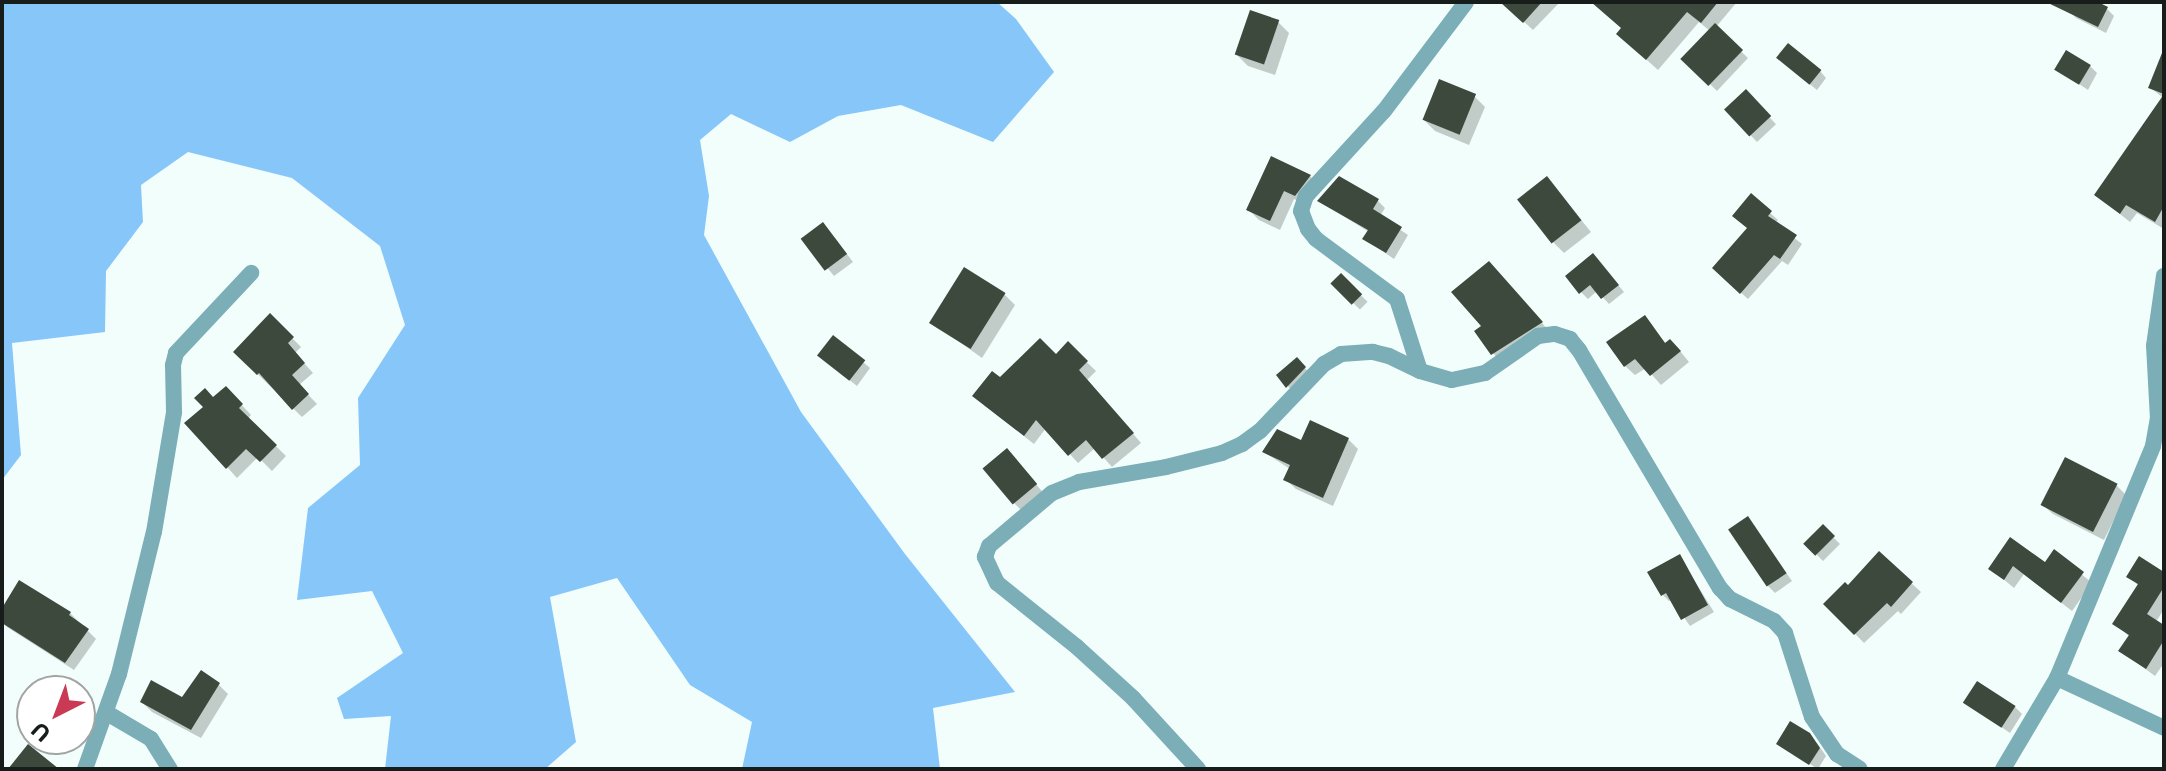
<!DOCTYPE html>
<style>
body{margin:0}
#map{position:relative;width:2166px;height:771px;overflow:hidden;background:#f2fefb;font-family:Montserrat,sans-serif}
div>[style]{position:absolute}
.water>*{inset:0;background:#86c6f9}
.shadow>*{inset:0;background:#0003;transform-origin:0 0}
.building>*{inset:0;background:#3e493e;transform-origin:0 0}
.minor>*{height:16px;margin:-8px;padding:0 8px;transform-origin:8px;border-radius:8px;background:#7baeb7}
span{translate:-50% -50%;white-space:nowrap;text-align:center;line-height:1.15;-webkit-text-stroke:8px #fff;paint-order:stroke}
.frame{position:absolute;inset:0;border:4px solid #161d1b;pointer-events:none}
.north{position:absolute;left:16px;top:675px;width:80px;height:80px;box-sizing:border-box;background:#fff;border:2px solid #a2a5a4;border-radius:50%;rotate:222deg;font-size:22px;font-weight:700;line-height:32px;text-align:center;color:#161d1b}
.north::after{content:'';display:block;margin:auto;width:28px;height:36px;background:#ca3a55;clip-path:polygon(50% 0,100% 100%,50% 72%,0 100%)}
</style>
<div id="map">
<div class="water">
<i style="clip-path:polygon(2px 2px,997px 2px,1016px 19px,1054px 72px,993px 142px,901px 105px,838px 116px,790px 142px,731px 114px,700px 140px,709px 196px,704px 235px,801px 412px,905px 554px,1015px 692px,933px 708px,940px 769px,742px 769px,752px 722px,690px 685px,617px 578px,550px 597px,576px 742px,545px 769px,385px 769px,391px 716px,344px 719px,337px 698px,403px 653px,372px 591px,297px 600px,308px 508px,360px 465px,358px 398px,405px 325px,380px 246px,292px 178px,188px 152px,141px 185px,143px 222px,106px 271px,105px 332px,12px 343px,21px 455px,2px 480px)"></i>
</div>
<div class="shadow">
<i style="clip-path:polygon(1502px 2px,1560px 2px,1533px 30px)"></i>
<i style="clip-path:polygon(1593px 2px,1737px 2px,1716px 27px,1748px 58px,1717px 91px,1684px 59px,1710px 31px,1699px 22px,1658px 70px,1629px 44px,1623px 29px)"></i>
<i style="clip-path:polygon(2073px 2px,2093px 2px,2107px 9px,2114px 16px,2106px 33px,2076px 18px,2069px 11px)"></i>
<i style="clip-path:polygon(1278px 22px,1289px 33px,1275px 75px,1248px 66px,1237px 55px)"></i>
<i style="clip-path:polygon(2164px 51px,2164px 229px,2137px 213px,2130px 222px,2096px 195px,2163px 98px,2150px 87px)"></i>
<i style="clip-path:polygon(1786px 65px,1820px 71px,1826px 78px,1817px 90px)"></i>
<i style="clip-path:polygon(2090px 66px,2097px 73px,2088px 90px,2057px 69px)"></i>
<i style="left:1746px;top:92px;width:44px;height:26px;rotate:47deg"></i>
<i style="clip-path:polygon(1474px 96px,1485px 107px,1469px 145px,1435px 131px,1424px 120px)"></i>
<i style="clip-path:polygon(1310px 176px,1319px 186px,1305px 204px,1294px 199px,1280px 230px,1259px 220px,1249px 210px)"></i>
<i style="clip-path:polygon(1547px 178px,1591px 232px,1564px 253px,1553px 242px)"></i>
<i style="clip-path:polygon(1751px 196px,1778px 220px,1775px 223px,1802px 244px,1788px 265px,1782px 261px,1748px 299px,1721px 275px,1749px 229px)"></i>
<i style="clip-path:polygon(1319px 201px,1378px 201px,1385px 208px,1380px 216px,1408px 235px,1394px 259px,1365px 239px,1369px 232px)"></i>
<i style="clip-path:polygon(830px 232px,853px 262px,834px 276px,804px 239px)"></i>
<i style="clip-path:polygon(1600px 263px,1624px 292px,1609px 304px,1597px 291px,1588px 299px,1581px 292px)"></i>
<i style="clip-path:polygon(1498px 273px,1550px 332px,1502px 363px,1493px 353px,1484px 326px)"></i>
<i style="left:1341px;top:276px;width:37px;height:11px;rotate:44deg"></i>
<i style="clip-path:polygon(1004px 294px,1015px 305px,982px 358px,932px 322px)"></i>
<i style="clip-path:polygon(270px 316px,301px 347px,295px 353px,313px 373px,299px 385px,317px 404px,302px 417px,235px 352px)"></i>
<i style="clip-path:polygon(1645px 318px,1667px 345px,1680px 351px,1689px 362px,1661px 385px,1646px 368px,1635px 375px,1625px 366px)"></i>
<i style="clip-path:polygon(1068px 344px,1096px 371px,1087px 380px,1141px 443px,1112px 467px,1095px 448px,1078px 463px,1046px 428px,1034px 444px,984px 405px,1001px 380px,1056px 357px)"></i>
<i style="clip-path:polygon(827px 362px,863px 362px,870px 368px,857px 386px)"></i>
<i style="clip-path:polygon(1304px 367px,1311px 375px,1294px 393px,1278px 375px)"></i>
<i style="clip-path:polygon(226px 388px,251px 415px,248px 419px,286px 456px,272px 471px,258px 457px,237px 478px,187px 423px)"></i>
<i style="clip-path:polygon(1348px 439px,1358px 449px,1333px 506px,1296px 489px,1285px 479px,1290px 469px,1264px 452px,1302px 442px)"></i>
<i style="clip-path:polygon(2066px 460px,2117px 486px,2126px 495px,2104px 540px,2053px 514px,2043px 505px)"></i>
<i style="clip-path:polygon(1017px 462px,1046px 496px,1025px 514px,1014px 503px)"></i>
<i style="clip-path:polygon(1748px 519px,1792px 581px,1775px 593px,1768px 586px)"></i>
<i style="left:1823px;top:527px;width:24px;height:24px;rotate:45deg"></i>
<i style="clip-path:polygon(2010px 540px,2045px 565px,2055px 552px,2092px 583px,2072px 611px,2024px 574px,2014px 588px,1991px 569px)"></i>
<i style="clip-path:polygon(1879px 554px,1921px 592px,1901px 614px,1898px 611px,1864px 643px,1826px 604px,1848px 588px)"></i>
<i style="clip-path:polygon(1679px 556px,1714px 612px,1690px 626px,1672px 600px,1669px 601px,1662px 594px)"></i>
<i style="clip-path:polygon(2164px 574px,2164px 609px,2156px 622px,2164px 628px,2164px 663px,2155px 676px,2121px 651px,2130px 637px,2115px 624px,2139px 586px,2129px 577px)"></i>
<i style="clip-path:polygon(2px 612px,70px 613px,96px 639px,74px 670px,7px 627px,2px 623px)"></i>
<i style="clip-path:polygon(219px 685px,228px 694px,201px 738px,152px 712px,142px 702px,183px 699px)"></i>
<i style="clip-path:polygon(1966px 703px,2015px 707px,2022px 714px,2010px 733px)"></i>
<i style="clip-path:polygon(1817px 743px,1826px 756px,1818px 769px,1778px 744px)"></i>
</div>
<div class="building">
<i style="clip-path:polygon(1500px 2px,1542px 2px,1523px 23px)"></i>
<i style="clip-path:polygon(1591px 2px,1718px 2px,1701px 23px,1687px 12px,1646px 60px,1616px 34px,1621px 28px)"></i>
<i style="clip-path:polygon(2046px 2px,2098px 2px,2108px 7px,2098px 27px)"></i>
<i style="left:1250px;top:10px;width:31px;height:47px;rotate:19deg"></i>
<i style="left:1715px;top:23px;width:39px;height:50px;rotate:44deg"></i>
<i style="left:1788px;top:43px;width:43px;height:19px;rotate:39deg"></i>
<i style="clip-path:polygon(2164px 48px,2164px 94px,2148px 88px)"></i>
<i style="left:2066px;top:50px;width:29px;height:23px;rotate:31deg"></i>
<i style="left:1439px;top:79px;width:40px;height:44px;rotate:22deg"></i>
<i style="left:1746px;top:89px;width:37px;height:30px;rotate:47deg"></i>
<i style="clip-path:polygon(2164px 94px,2164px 206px,2155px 222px,2126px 205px,2120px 214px,2094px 195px)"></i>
<i style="clip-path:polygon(1271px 156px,1311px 175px,1295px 196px,1284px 191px,1270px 221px,1246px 210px)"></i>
<i style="clip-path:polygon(1339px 176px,1379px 199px,1373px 209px,1402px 227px,1386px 253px,1362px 239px,1368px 230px,1317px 201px)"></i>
<i style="left:1547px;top:176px;width:56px;height:38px;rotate:52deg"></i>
<i style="clip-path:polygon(1751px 193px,1772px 211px,1768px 216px,1797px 235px,1780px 259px,1774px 255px,1740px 294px,1712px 268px,1747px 228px,1732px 216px)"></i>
<i style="left:823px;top:222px;width:40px;height:28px;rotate:53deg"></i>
<i style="clip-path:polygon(1593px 253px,1619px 285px,1601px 299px,1590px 285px,1579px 294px,1565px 276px)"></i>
<i style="clip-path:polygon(1489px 261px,1543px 322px,1491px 355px,1474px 331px,1481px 326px,1451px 292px)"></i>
<i style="left:964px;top:267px;width:49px;height:66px;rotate:32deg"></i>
<i style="left:1341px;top:273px;width:30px;height:15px;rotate:45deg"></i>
<i style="clip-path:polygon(270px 313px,294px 337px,288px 343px,305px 363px,292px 375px,309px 394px,292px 410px,259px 373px,257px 375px,233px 352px)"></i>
<i style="clip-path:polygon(1645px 315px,1665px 343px,1670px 339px,1681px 351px,1650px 376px,1635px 359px,1624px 367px,1606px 342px)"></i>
<i style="left:833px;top:335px;width:41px;height:26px;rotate:38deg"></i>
<i style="clip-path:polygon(1040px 338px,1056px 354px,1068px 341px,1088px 361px,1079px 370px,1134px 433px,1102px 459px,1086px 440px,1068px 456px,1036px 420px,1024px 436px,972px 396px,992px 371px,1000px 377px)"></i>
<i style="clip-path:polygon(1297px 357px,1306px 367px,1286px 388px,1276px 375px)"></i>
<i style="clip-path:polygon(226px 386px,243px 404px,239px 408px,277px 445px,260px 462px,246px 449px,226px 469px,184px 423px,203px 407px,194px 398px,205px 388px,213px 397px)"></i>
<i style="clip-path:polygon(1310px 420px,1349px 438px,1323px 498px,1283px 480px,1290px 465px,1262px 452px,1277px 429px,1301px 440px)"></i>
<i style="left:1007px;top:448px;width:47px;height:32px;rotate:50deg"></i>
<i style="left:2065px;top:457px;width:59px;height:54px;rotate:27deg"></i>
<i style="left:1748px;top:516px;width:69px;height:24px;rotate:56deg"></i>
<i style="left:1823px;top:524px;width:17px;height:28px;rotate:45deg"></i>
<i style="clip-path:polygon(2010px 537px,2045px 562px,2054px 549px,2084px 572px,2061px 603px,2013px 566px,2004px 580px,1988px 569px)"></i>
<i style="clip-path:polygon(1879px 551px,1913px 582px,1891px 607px,1887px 603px,1854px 635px,1823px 604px,1845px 582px,1848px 585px)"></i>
<i style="clip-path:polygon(1680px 554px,1708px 605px,1681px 620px,1666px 593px,1661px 596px,1647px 572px)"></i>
<i style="clip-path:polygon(2139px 556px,2164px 572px,2164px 587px,2147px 614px,2164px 625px,2164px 640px,2146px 669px,2118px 651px,2129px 635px,2112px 624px,2138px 584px,2126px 577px)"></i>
<i style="clip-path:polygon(19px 580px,71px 612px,69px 615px,89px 629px,65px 663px,2px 623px,2px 608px)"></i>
<i style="clip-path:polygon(201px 670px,220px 683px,191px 730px,140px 702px,151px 680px,182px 697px)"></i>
<i style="left:1977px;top:681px;width:46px;height:26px;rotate:33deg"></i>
<i style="clip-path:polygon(1790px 721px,1810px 733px,1820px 748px,1809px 765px,1776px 744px)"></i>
<i style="clip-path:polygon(28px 744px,59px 769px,8px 769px)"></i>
</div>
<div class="minor">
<i style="left:1420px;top:371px;width:76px;rotate:-107.7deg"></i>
<i style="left:1397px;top:299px;width:101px;rotate:-143.5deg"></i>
<i style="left:1316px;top:239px;width:13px;rotate:-129deg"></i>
<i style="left:1308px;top:229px;width:19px;rotate:-111deg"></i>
<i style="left:1301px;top:211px;width:16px;rotate:-72deg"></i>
<i style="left:1306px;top:196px;width:115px;rotate:-47.5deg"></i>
<i style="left:1384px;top:111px;width:136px;rotate:-53deg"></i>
<i style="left:2057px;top:678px;width:118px;rotate:25deg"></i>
<i style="left:107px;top:713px;width:51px;rotate:30.6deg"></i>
<i style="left:151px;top:739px;width:36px;rotate:58deg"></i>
<i style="left:85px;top:769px;width:101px;rotate:-70.3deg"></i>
<i style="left:119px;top:674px;width:146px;rotate:-76.2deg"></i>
<i style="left:154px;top:532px;width:122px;rotate:-80.5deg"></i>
<i style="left:174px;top:412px;width:47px;rotate:-91.2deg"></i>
<i style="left:173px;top:365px;width:12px;rotate:-76deg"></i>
<i style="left:176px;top:353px;width:110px;rotate:-46.8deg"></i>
<i style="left:1198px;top:769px;width:96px;rotate:-132.5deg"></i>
<i style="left:1133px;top:698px;width:76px;rotate:-137.7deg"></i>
<i style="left:1077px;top:647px;width:102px;rotate:-141.3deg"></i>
<i style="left:997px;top:583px;width:29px;rotate:-115deg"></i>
<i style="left:985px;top:557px;width:12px;rotate:-70deg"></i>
<i style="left:989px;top:546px;width:82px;rotate:-40.1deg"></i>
<i style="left:1052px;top:493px;width:29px;rotate:-22deg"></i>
<i style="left:1079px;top:482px;width:88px;rotate:-9.8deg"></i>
<i style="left:1166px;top:467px;width:58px;rotate:-14deg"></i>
<i style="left:1222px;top:453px;width:22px;rotate:-24deg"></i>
<i style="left:1242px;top:444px;width:22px;rotate:-36deg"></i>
<i style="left:1260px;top:431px;width:93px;rotate:-46.3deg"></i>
<i style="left:1324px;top:364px;width:20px;rotate:-30deg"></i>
<i style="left:1341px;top:354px;width:32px;rotate:-4deg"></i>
<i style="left:1373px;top:352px;width:16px;rotate:14deg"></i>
<i style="left:1389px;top:356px;width:34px;rotate:26deg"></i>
<i style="left:1420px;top:371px;width:33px;rotate:16deg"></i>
<i style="left:1452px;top:380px;width:34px;rotate:-12deg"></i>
<i style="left:1485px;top:373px;width:65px;rotate:-34.9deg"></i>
<i style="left:1538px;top:336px;width:17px;rotate:-7deg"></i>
<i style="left:1555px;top:334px;width:16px;rotate:18deg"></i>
<i style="left:1570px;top:339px;width:14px;rotate:51deg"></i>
<i style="left:1579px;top:350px;width:277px;rotate:59.4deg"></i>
<i style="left:1720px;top:588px;width:15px;rotate:48deg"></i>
<i style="left:1730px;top:599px;width:49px;rotate:26.6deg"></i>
<i style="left:1774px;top:621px;width:16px;rotate:47deg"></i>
<i style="left:1785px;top:633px;width:88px;rotate:72.2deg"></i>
<i style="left:1812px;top:717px;width:45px;rotate:56deg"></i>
<i style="left:1837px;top:754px;width:27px;rotate:33deg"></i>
<i style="left:2003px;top:769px;width:106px;rotate:-59.3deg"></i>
<i style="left:2057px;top:678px;width:251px;rotate:-67.5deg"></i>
<i style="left:2153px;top:446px;width:27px;rotate:-80deg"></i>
<i style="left:2158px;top:419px;width:73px;rotate:-93.1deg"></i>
<i style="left:2154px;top:346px;width:71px;rotate:-81.9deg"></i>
</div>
<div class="frame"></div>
<div class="north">U</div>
</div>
